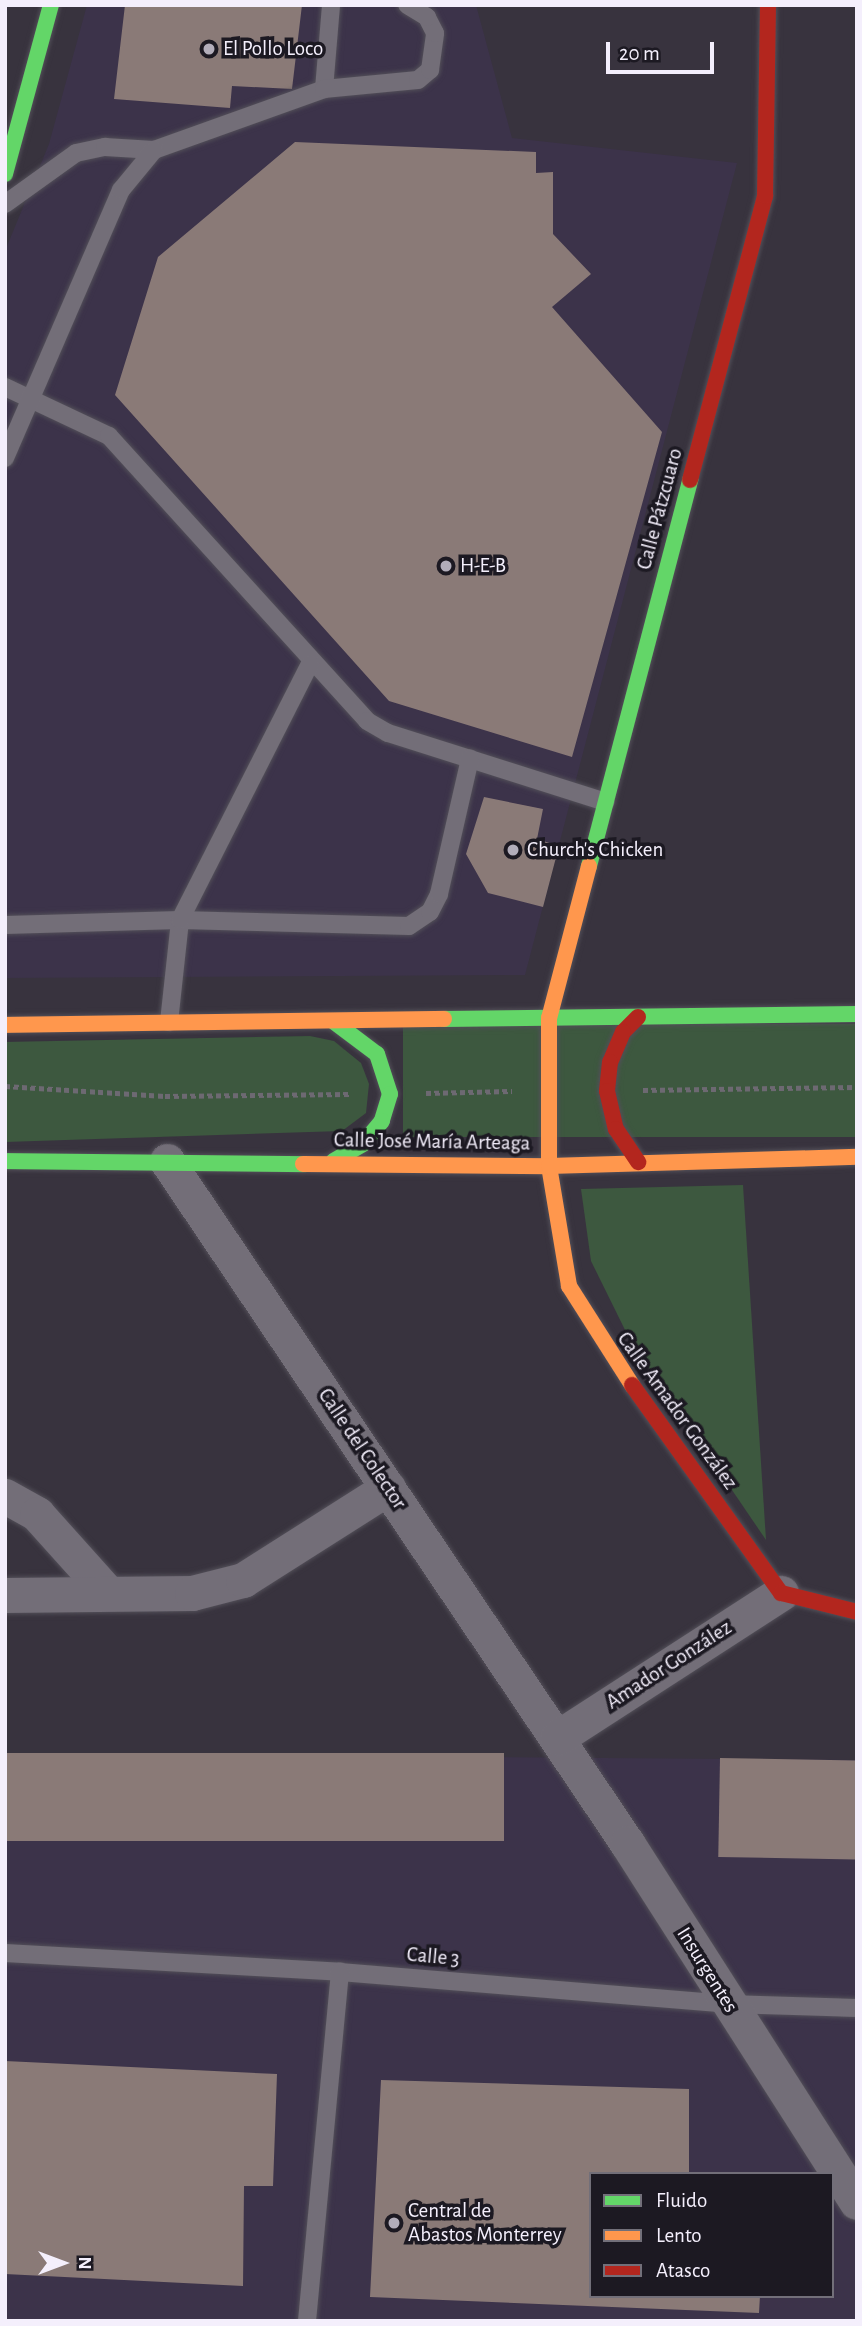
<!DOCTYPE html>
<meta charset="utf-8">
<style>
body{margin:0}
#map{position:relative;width:862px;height:2326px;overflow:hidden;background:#38333e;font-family:"Alegreya Sans",sans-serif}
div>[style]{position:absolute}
.built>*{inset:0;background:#3c334a}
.green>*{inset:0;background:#3d583f;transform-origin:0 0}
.building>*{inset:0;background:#8a7a77;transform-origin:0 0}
.path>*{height:4.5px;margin-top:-2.25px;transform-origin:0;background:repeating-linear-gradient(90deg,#6d6972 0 5px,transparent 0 8.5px)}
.roads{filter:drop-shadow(0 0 2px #524f58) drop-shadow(0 0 2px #524f58)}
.lane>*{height:18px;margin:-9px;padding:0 9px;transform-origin:9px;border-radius:9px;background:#736e78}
.street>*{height:35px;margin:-17.5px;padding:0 17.5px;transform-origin:17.5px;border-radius:17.5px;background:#736e78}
.fast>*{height:16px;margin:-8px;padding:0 8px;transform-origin:8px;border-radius:8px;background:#63d668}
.slow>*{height:16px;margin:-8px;padding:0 8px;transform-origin:8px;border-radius:8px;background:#ff974d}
.jam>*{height:16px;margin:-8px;padding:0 8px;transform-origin:8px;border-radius:8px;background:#b3261e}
.dots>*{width:19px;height:19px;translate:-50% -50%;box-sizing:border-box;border:4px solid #1c1922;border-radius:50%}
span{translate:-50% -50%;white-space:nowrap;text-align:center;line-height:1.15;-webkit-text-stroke:7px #1c1922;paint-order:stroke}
.poi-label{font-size:21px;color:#f4effc}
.left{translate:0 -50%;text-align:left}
.street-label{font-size:21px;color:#f4effc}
.frame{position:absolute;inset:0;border:7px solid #f4effc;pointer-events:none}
.legend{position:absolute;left:589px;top:2172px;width:245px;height:126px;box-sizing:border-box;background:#1c1922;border:2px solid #726f79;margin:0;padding:9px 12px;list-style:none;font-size:21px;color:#f4effc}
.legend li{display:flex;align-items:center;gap:14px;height:35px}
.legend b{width:35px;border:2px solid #726f79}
.north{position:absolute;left:28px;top:2228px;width:70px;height:70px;-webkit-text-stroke:5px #1c1922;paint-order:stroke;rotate:90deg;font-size:19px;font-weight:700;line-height:28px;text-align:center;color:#f4effc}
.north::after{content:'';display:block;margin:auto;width:24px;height:32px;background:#f4effc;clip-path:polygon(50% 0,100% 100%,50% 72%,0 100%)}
.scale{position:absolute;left:606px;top:42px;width:108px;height:32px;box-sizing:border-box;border:4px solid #f4effc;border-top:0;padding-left:9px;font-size:21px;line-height:24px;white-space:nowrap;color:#f4effc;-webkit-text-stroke:5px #1c1922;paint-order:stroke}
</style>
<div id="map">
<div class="built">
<i style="clip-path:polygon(87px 5px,476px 5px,512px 138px,737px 163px,525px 975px,5px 978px,5px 251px,49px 144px)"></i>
<i style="clip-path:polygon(evenodd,5px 1753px,857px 1760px,857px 2321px,5px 2321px,5px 1753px,591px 2174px,832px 2174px,832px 2296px,591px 2296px,591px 2174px)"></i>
</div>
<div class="green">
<i style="left:857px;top:1024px;width:113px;height:454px;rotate:90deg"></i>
<i style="clip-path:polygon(310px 1036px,334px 1041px,361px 1063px,369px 1084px,366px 1113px,342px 1131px,5px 1142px,5px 1042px)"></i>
<i style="clip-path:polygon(743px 1185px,766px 1540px,630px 1340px,591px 1261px,581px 1189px)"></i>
</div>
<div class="building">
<i style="clip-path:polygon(125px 5px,302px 5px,292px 89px,232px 86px,230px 108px,114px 99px)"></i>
<i style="clip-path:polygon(295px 142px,536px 152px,536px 173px,553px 172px,553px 234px,591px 274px,552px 307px,662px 432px,572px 757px,389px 701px,115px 395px,158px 257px)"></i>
<i style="clip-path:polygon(484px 797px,543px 809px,537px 839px,559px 846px,543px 907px,488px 893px,466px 854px)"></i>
<i style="left:5px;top:1753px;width:499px;height:88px"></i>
<i style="left:720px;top:1758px;width:137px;height:99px;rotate:1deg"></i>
<i style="clip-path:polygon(5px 2061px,277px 2074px,273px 2186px,244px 2186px,243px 2286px,5px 2274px)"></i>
<i style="clip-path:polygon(381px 2080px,689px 2089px,689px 2174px,591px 2174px,591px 2296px,760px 2296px,759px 2313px,370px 2297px)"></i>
</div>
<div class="path">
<i style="left:5px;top:1086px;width:160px;rotate:3.6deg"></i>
<i style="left:165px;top:1096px;width:186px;rotate:-0.6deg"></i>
<i style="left:643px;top:1090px;width:214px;rotate:-0.8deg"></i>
<i style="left:426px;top:1093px;width:86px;rotate:-1.3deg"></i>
</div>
<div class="roads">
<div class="lane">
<i style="left:324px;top:89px;width:84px;rotate:-85.2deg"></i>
<i style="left:5px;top:204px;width:87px;rotate:-35.7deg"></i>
<i style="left:76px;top:153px;width:30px;rotate:-12deg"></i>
<i style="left:105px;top:147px;width:49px;rotate:3.5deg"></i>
<i style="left:154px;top:150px;width:181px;rotate:-19.7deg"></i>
<i style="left:324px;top:89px;width:94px;rotate:-5.5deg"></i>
<i style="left:418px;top:80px;width:16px;rotate:-40deg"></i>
<i style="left:430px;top:70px;width:37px;rotate:-82deg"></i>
<i style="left:435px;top:33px;width:18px;rotate:-117deg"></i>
<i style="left:427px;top:17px;width:23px;rotate:-149deg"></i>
<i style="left:5px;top:387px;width:115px;rotate:25.2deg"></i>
<i style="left:109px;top:436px;width:384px;rotate:47.8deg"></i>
<i style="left:367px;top:721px;width:24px;rotate:30deg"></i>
<i style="left:388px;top:733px;width:228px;rotate:17.6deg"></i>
<i style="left:5px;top:458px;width:292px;rotate:-66.6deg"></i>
<i style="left:121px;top:190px;width:52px;rotate:-50.5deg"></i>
<i style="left:5px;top:925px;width:175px;rotate:-1.6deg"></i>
<i style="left:180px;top:920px;width:229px;rotate:1.5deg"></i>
<i style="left:409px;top:926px;width:25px;rotate:-34deg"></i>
<i style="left:430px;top:912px;width:20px;rotate:-63deg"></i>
<i style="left:439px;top:894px;width:139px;rotate:-77.1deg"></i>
<i style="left:169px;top:1022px;width:103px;rotate:-83.8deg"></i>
<i style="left:180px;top:920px;width:287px;rotate:-63.1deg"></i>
<i style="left:5px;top:1953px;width:336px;rotate:3.2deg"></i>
<i style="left:340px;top:1972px;width:389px;rotate:4.7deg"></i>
<i style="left:728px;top:2004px;width:129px;rotate:1.8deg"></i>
<i style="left:307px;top:2321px;width:351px;rotate:-84.6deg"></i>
</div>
<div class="street">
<i style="left:167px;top:1161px;width:823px;rotate:56deg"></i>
<i style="left:627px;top:1843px;width:426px;rotate:57.4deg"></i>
<i style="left:5px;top:1496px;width:37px;rotate:29deg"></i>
<i style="left:37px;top:1514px;width:106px;rotate:48.1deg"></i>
<i style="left:5px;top:1595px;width:187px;rotate:-0.6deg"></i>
<i style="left:192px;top:1593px;width:53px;rotate:-14.3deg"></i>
<i style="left:243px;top:1580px;width:172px;rotate:-32.4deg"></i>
<i style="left:557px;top:1738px;width:267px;rotate:-32.9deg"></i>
</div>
<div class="fast">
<i style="left:5px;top:174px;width:175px;rotate:-74.8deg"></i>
<i style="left:589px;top:866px;width:399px;rotate:-75.3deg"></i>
<i style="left:444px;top:1019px;width:413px;rotate:-0.7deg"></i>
<i style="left:333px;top:1021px;width:55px;rotate:36.9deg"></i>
<i style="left:377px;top:1054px;width:42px;rotate:72deg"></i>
<i style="left:390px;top:1094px;width:28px;rotate:107deg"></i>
<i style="left:382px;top:1121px;width:30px;rotate:130deg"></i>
<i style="left:363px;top:1144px;width:34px;rotate:150deg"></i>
<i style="left:5px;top:1161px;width:298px;rotate:0.6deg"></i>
</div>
<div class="slow">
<i style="left:589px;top:866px;width:157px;rotate:104.7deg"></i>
<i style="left:549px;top:1018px;width:148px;rotate:90deg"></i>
<i style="left:549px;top:1166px;width:122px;rotate:80.5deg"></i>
<i style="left:569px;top:1286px;width:117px;rotate:57.5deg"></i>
<i style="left:5px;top:1025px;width:439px;rotate:-0.8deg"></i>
<i style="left:303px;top:1164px;width:246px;rotate:0.5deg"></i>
<i style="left:549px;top:1166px;width:308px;rotate:-1.7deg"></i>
</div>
<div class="jam">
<i style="left:690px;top:480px;width:294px;rotate:-75.2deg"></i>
<i style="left:765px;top:196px;width:191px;rotate:-89.1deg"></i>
<i style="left:638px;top:1017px;width:21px;rotate:135deg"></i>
<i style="left:623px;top:1032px;width:33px;rotate:113deg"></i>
<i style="left:610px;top:1062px;width:29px;rotate:96deg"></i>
<i style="left:607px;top:1091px;width:39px;rotate:77deg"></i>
<i style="left:616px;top:1129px;width:40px;rotate:56deg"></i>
<i style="left:632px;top:1385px;width:256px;rotate:54.4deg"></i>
<i style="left:781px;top:1593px;width:78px;rotate:14deg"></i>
</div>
</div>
<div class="dots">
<i style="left:209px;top:49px;background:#b2adba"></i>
<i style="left:446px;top:566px;background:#b2adba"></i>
<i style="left:513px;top:850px;background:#b2adba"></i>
<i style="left:394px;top:2223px;background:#b2adba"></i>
</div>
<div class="poi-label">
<span class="left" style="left:223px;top:49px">El Pollo Loco</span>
<span class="left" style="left:460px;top:566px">H-E-B</span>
<span class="left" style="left:527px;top:850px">Church's Chicken</span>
<span class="left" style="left:408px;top:2223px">Central de<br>Abastos Monterrey</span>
</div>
<div class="street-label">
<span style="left:660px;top:509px;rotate:-75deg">Calle Pátzcuaro</span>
<span style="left:432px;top:1142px;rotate:1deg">Calle José María Arteaga</span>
<span style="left:677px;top:1411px;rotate:54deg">Calle Amador González</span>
<span style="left:362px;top:1449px;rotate:56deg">Calle del Colector</span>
<span style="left:669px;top:1665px;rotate:-33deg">Amador González</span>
<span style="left:433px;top:1957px;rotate:5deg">Calle 3</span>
<span style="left:707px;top:1970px;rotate:58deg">Insurgentes</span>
</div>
<div class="frame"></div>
<ul class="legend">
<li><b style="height:9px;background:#63d668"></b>Fluido</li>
<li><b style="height:9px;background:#ff974d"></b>Lento</li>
<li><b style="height:9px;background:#b3261e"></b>Atasco</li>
</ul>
<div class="north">N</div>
<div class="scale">20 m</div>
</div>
